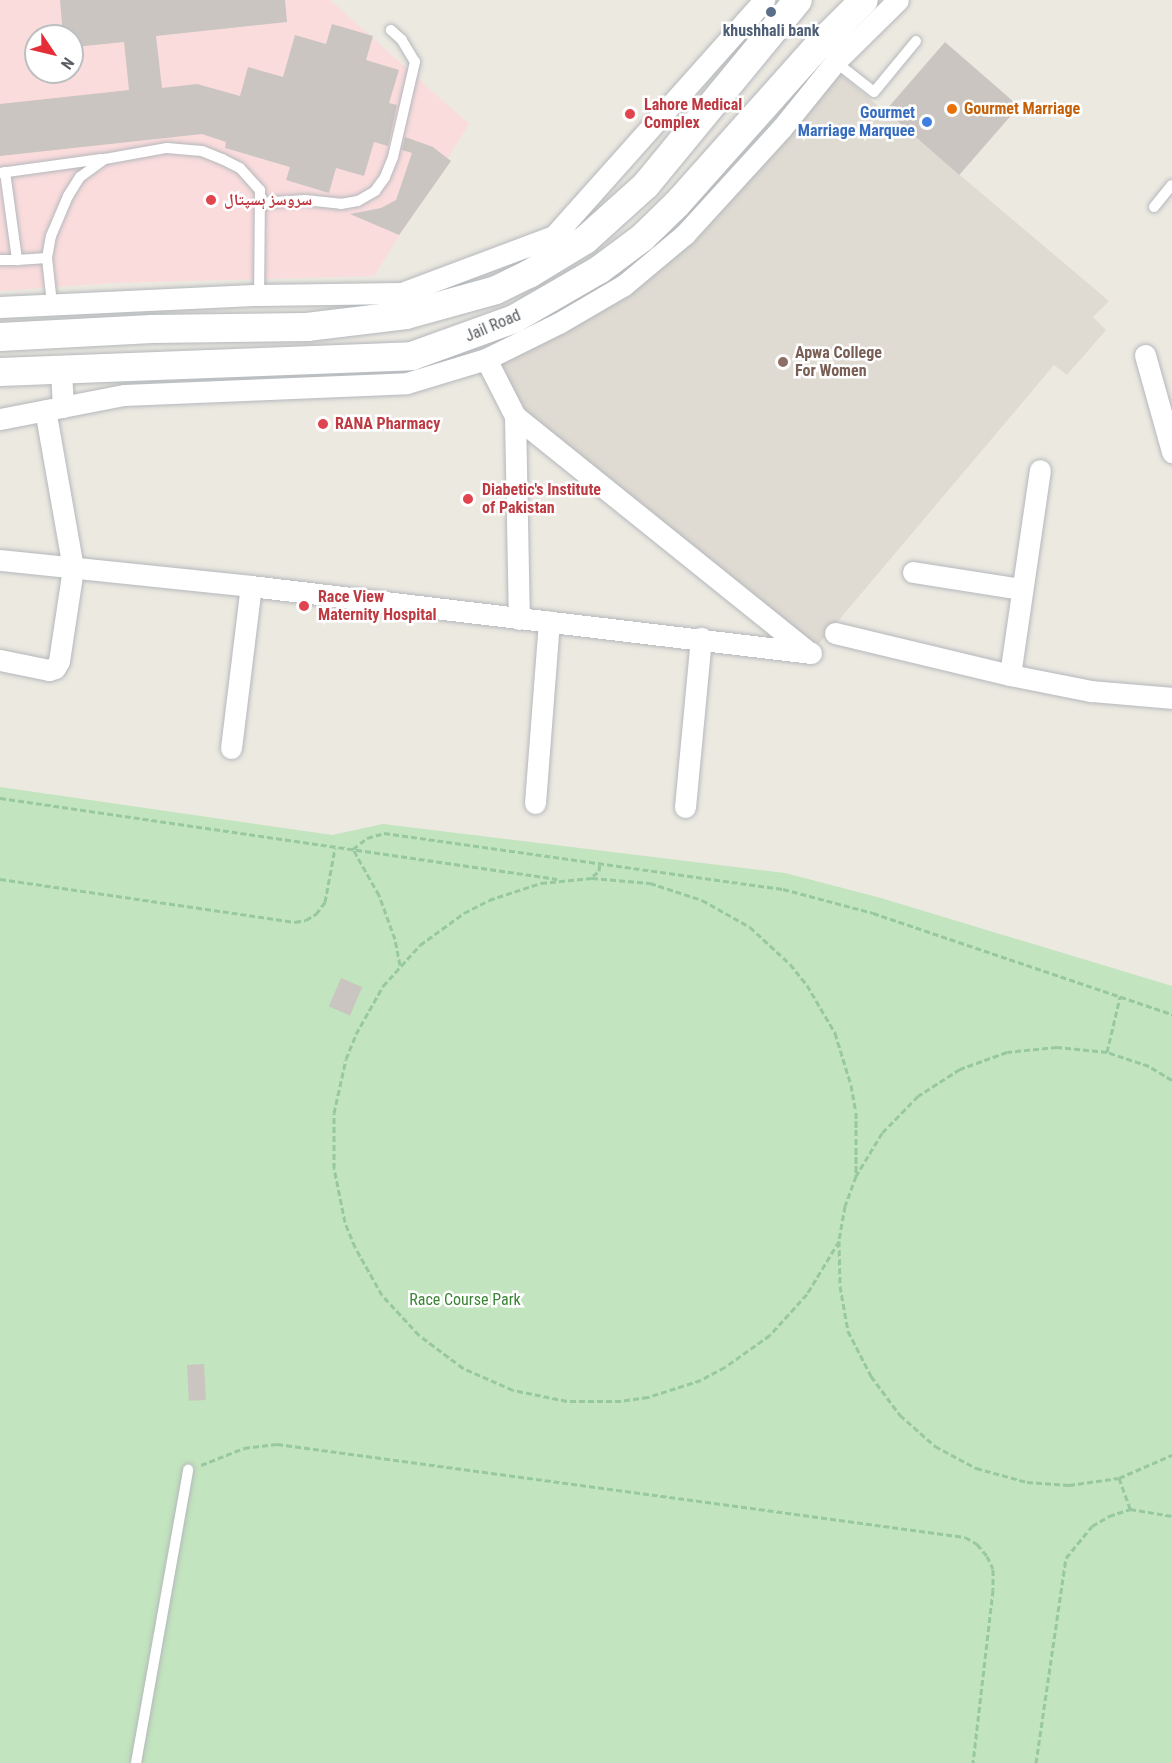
<!DOCTYPE html>
<meta charset="utf-8">
<style>
body{margin:0}
#map{position:relative;width:1172px;height:1763px;overflow:hidden;background:#ece9e1;font-family:"Roboto Condensed","Noto Naskh Arabic",sans-serif}
div>[style]{position:absolute}
.education>*{inset:0;background:#dfdad2}
.medical>*{inset:0;background:#fadcdd}
.green>*{inset:0;background:#c2e4be}
.building>*{inset:0;background:#cac5c0;transform-origin:0 0}
.path>*{height:3px;margin-top:-1.5px;transform-origin:0;background:repeating-linear-gradient(90deg,#98c8a0 0 6px,transparent 0 9px)}
.roads{filter:drop-shadow(0 0 2px #b4b8bc) drop-shadow(0 0 2px #b4b8bc)}
.service>*{height:10px;margin:-5px;padding:0 5px;transform-origin:5px;border-radius:5px;background:#fff}
.minor>*{height:21px;margin:-10.5px;padding:0 10.5px;transform-origin:10.5px;border-radius:10.5px;background:#fff}
.secondary>*{height:28px;margin:-14px;padding:0 14px;transform-origin:14px;border-radius:14px;background:#fff}
.dots>*{width:16px;height:16px;translate:-50% -50%;box-sizing:border-box;border:3px solid #fff;border-radius:50%}
span{translate:-50% -50%;white-space:nowrap;text-align:center;line-height:1.15;-webkit-text-stroke:5px #fff;paint-order:stroke}
.service-label{font-size:16px;color:#4e5e75;font-weight:700}
.health-label{font-size:16px;color:#be3a42;font-weight:700}
.left{translate:0 -50%;text-align:left}
.food-label{font-size:16px;color:#c56008;font-weight:700}
.shop-label{font-size:16px;color:#366cbe;font-weight:700}
.right{translate:-100% -50%;text-align:right}
.street-label{font-size:16px;color:#5a5e62}
.education-label{font-size:16px;color:#785e54;font-weight:700}
.park-label{font-size:16px;color:#3c8436}
.north{position:absolute;left:24px;top:24px;width:60px;height:60px;box-sizing:border-box;background:#fff;border:2px solid #bdbfc0;border-radius:50%;rotate:125deg;font-size:16px;font-weight:700;line-height:24px;text-align:center;color:#5a5e62}
.north::after{content:'';display:block;margin:auto;width:21px;height:27px;background:#e52e37;clip-path:polygon(50% 0,100% 100%,50% 72%,0 100%)}
</style>
<div id="map">
<div class="education">
<i style="clip-path:polygon(832px 67px,1109px 301px,1093px 317px,1106px 330px,1067px 375px,1054px 365px,811px 653px,515px 416px,486px 359px,624px 285px)"></i>
</div>
<div class="medical">
<i style="clip-path:polygon(evenodd,0 0,330px 0,469px 124px,374px 276px,114px 283px,0 291px,0 0,36px 36px,72px 36px,72px 72px,36px 72px,36px 36px)"></i>
</div>
<div class="green">
<i style="clip-path:polygon(0 787px,332px 835px,383px 824px,785px 873px,881px 898px,1172px 986px,1172px 1763px,0 1763px)"></i>
</div>
<div class="building">
<i style="clip-path:polygon(60px 0,285px 0,287px 22px,156px 36px,162px 88px,197px 84px,240px 96px,248px 67px,283px 77px,295px 35px,326px 44px,332px 24px,373px 36px,366px 60px,399px 70px,389px 103px,397px 105px,388px 146px,374px 142px,364px 176px,336px 168px,329px 193px,286px 180px,290px 167px,225px 148px,226px 142px,202px 134px,0 156px,0 104px,129px 90px,124px 42px,75px 47px,73px 34px,63px 35px)"></i>
<i style="left:945px;top:42px;width:98px;height:91px;rotate:41deg"></i>
<i style="clip-path:polygon(405px 137px,433px 147px,451px 161px,399px 235px,350px 214px,381px 208px,396px 200px,412px 153px,402px 150px)"></i>
<i style="left:341px;top:978px;width:23px;height:31px;rotate:23deg"></i>
<i style="left:204px;top:1364px;width:36px;height:17px;rotate:87deg"></i>
</div>
<div class="path">
<i style="left:0;top:798px;width:563px;rotate:8.27deg"></i>
<i style="left:593px;top:876px;width:8px;rotate:-40deg"></i>
<i style="left:599px;top:871px;width:9px;rotate:-84deg"></i>
<i style="left:0;top:879px;width:298px;rotate:8.3deg"></i>
<i style="left:295px;top:922px;width:11px;rotate:-10deg"></i>
<i style="left:306px;top:920px;width:12px;rotate:-31deg"></i>
<i style="left:316px;top:914px;width:15px;rotate:-53deg"></i>
<i style="left:325px;top:902px;width:55px;rotate:-79.5deg"></i>
<i style="left:400px;top:965px;width:26px;rotate:-101deg"></i>
<i style="left:395px;top:939px;width:47px;rotate:-110deg"></i>
<i style="left:379px;top:895px;width:53px;rotate:-119.5deg"></i>
<i style="left:353px;top:849px;width:18px;rotate:-38deg"></i>
<i style="left:367px;top:838px;width:18px;rotate:-16deg"></i>
<i style="left:384px;top:833px;width:403px;rotate:8deg"></i>
<i style="left:783px;top:889px;width:93px;rotate:14.9deg"></i>
<i style="left:873px;top:913px;width:316px;rotate:18.7deg"></i>
<i style="left:1107px;top:1052px;width:57px;rotate:-76.7deg"></i>
<i style="left:1172px;top:1080px;width:27px;rotate:-149deg"></i>
<i style="left:1149px;top:1066px;width:44px;rotate:-161.6deg"></i>
<i style="left:1107px;top:1052px;width:50px;rotate:-174.3deg"></i>
<i style="left:1057px;top:1047px;width:50px;rotate:174.3deg"></i>
<i style="left:1007px;top:1052px;width:50px;rotate:160.1deg"></i>
<i style="left:960px;top:1069px;width:50px;rotate:147.3deg"></i>
<i style="left:918px;top:1096px;width:52px;rotate:134.2deg"></i>
<i style="left:882px;top:1133px;width:50px;rotate:121.2deg"></i>
<i style="left:856px;top:1176px;width:32px;rotate:110deg"></i>
<i style="left:845px;top:1206px;width:36px;rotate:100deg"></i>
<i style="left:839px;top:1241px;width:45px;rotate:88.7deg"></i>
<i style="left:840px;top:1286px;width:46px;rotate:79.9deg"></i>
<i style="left:848px;top:1331px;width:51px;rotate:62.9deg"></i>
<i style="left:871px;top:1376px;width:49px;rotate:53.4deg"></i>
<i style="left:900px;top:1415px;width:47px;rotate:41.5deg"></i>
<i style="left:935px;top:1446px;width:47px;rotate:28.2deg"></i>
<i style="left:976px;top:1468px;width:53px;rotate:15.4deg"></i>
<i style="left:1027px;top:1482px;width:42px;rotate:4.1deg"></i>
<i style="left:1069px;top:1485px;width:50px;rotate:-8deg"></i>
<i style="left:1119px;top:1478px;width:58px;rotate:-23.5deg"></i>
<i style="left:839px;top:1241px;width:62px;rotate:121.1deg"></i>
<i style="left:807px;top:1294px;width:55px;rotate:132.1deg"></i>
<i style="left:770px;top:1335px;width:55px;rotate:144.6deg"></i>
<i style="left:725px;top:1367px;width:27px;rotate:152deg"></i>
<i style="left:701px;top:1380px;width:56px;rotate:162.2deg"></i>
<i style="left:648px;top:1397px;width:27px;rotate:172deg"></i>
<i style="left:621px;top:1401px;width:54px;rotate:180deg"></i>
<i style="left:567px;top:1401px;width:55px;rotate:-168.5deg"></i>
<i style="left:513px;top:1390px;width:55px;rotate:-156.3deg"></i>
<i style="left:463px;top:1368px;width:55px;rotate:-143.1deg"></i>
<i style="left:419px;top:1335px;width:54px;rotate:-132.8deg"></i>
<i style="left:382px;top:1295px;width:55px;rotate:-119.4deg"></i>
<i style="left:355px;top:1247px;width:27px;rotate:-112deg"></i>
<i style="left:345px;top:1222px;width:55px;rotate:-101.5deg"></i>
<i style="left:334px;top:1168px;width:55px;rotate:-90deg"></i>
<i style="left:334px;top:1113px;width:55px;rotate:-77.5deg"></i>
<i style="left:346px;top:1059px;width:27px;rotate:-68deg"></i>
<i style="left:356px;top:1034px;width:55px;rotate:-60.6deg"></i>
<i style="left:383px;top:986px;width:55px;rotate:-47.9deg"></i>
<i style="left:420px;top:945px;width:54px;rotate:-36deg"></i>
<i style="left:464px;top:913px;width:28px;rotate:-27deg"></i>
<i style="left:489px;top:900px;width:55px;rotate:-18.1deg"></i>
<i style="left:541px;top:883px;width:51px;rotate:-5.6deg"></i>
<i style="left:592px;top:878px;width:58px;rotate:4.9deg"></i>
<i style="left:650px;top:883px;width:55px;rotate:18.1deg"></i>
<i style="left:702px;top:900px;width:55px;rotate:29.4deg"></i>
<i style="left:750px;top:927px;width:54px;rotate:42.8deg"></i>
<i style="left:790px;top:964px;width:27px;rotate:51deg"></i>
<i style="left:807px;top:985px;width:56px;rotate:59.7deg"></i>
<i style="left:835px;top:1033px;width:54px;rotate:72.9deg"></i>
<i style="left:851px;top:1085px;width:27px;rotate:80deg"></i>
<i style="left:856px;top:1112px;width:64px;rotate:90deg"></i>
<i style="left:201px;top:1465px;width:46px;rotate:-21.6deg"></i>
<i style="left:244px;top:1448px;width:33px;rotate:-7deg"></i>
<i style="left:277px;top:1444px;width:694px;rotate:7.7deg"></i>
<i style="left:965px;top:1537px;width:14px;rotate:30deg"></i>
<i style="left:977px;top:1544px;width:16px;rotate:50deg"></i>
<i style="left:987px;top:1556px;width:14px;rotate:65deg"></i>
<i style="left:993px;top:1569px;width:21px;rotate:90deg"></i>
<i style="left:993px;top:1590px;width:174px;rotate:96.6deg"></i>
<i style="left:1119px;top:1478px;width:33px;rotate:70deg"></i>
<i style="left:1036px;top:1763px;width:207px;rotate:-81.7deg"></i>
<i style="left:1066px;top:1558px;width:41px;rotate:-50.9deg"></i>
<i style="left:1092px;top:1526px;width:20px;rotate:-30deg"></i>
<i style="left:1109px;top:1516px;width:22px;rotate:-18deg"></i>
<i style="left:1130px;top:1509px;width:43px;rotate:9.5deg"></i>
</div>
<div class="roads">
<div class="service">
<i style="left:833px;top:60px;width:52px;rotate:38deg"></i>
<i style="left:874px;top:92px;width:66px;rotate:-50.5deg"></i>
<i style="left:5px;top:172px;width:89px;rotate:82.2deg"></i>
<i style="left:17px;top:260px;width:30px;rotate:-4deg"></i>
<i style="left:0;top:173px;width:102px;rotate:-7.9deg"></i>
<i style="left:260px;top:203px;width:45px;rotate:-3.8deg"></i>
<i style="left:305px;top:200px;width:36px;rotate:6deg"></i>
<i style="left:341px;top:204px;width:17px;rotate:-10deg"></i>
<i style="left:358px;top:201px;width:20px;rotate:-30deg"></i>
<i style="left:375px;top:191px;width:17px;rotate:-54deg"></i>
<i style="left:385px;top:177px;width:22px;rotate:-68deg"></i>
<i style="left:393px;top:157px;width:98px;rotate:-77deg"></i>
<i style="left:415px;top:62px;width:26px;rotate:-121deg"></i>
<i style="left:402px;top:40px;width:15px;rotate:-138deg"></i>
<i style="left:1154px;top:207px;width:28px;rotate:-51deg"></i>
<i style="left:0;top:260px;width:17px"></i>
<i style="left:52px;top:304px;width:46px;rotate:-96.2deg"></i>
<i style="left:47px;top:258px;width:22px;rotate:-80deg"></i>
<i style="left:51px;top:236px;width:43px;rotate:-67deg"></i>
<i style="left:68px;top:196px;width:22px;rotate:-58deg"></i>
<i style="left:80px;top:177px;width:31px;rotate:-36deg"></i>
<i style="left:105px;top:159px;width:63px;rotate:-10.1deg"></i>
<i style="left:167px;top:148px;width:35px;rotate:5deg"></i>
<i style="left:202px;top:151px;width:22px;rotate:22deg"></i>
<i style="left:222px;top:159px;width:20px;rotate:27deg"></i>
<i style="left:240px;top:168px;width:30px;rotate:48deg"></i>
<i style="left:260px;top:190px;width:105px;rotate:90.5deg"></i>
<i style="left:136px;top:1763px;width:298px;rotate:-79.9deg"></i>
</div>
<div class="minor">
<i style="left:0;top:307px;width:259px;rotate:-2.7deg"></i>
<i style="left:259px;top:295px;width:143px;rotate:-0.8deg"></i>
<i style="left:402px;top:293px;width:162px;rotate:-20.6deg"></i>
<i style="left:554px;top:236px;width:316px;rotate:-48.3deg"></i>
<i style="left:1145px;top:355px;width:101px;rotate:74.4deg"></i>
<i style="left:486px;top:359px;width:64px;rotate:63deg"></i>
<i style="left:515px;top:416px;width:378px;rotate:38.8deg"></i>
<i style="left:61px;top:370px;width:37px;rotate:87deg"></i>
<i style="left:515px;top:416px;width:203px;rotate:88.9deg"></i>
<i style="left:0;top:419px;width:126px;rotate:-11deg"></i>
<i style="left:124px;top:395px;width:283px;rotate:-2.4deg"></i>
<i style="left:407px;top:383px;width:83px;rotate:-16.9deg"></i>
<i style="left:486px;top:359px;width:81px;rotate:-26.3deg"></i>
<i style="left:559px;top:323px;width:75px;rotate:-30.3deg"></i>
<i style="left:624px;top:285px;width:80px;rotate:-39.9deg"></i>
<i style="left:685px;top:234px;width:142px;rotate:-47.6deg"></i>
<i style="left:781px;top:129px;width:86px;rotate:-51.1deg"></i>
<i style="left:835px;top:62px;width:88px;rotate:-44.5deg"></i>
<i style="left:0;top:560px;width:252px;rotate:5.9deg"></i>
<i style="left:251px;top:586px;width:564px;rotate:6.82deg"></i>
<i style="left:913px;top:572px;width:110px;rotate:8.9deg"></i>
<i style="left:835px;top:633px;width:180px;rotate:13.5deg"></i>
<i style="left:1010px;top:675px;width:83px;rotate:11.2deg"></i>
<i style="left:1091px;top:691px;width:81px;rotate:4.9deg"></i>
<i style="left:0;top:660px;width:50px;rotate:11.5deg"></i>
<i style="left:49px;top:670px;width:6px;rotate:-18deg"></i>
<i style="left:55px;top:668px;width:8px;rotate:-60deg"></i>
<i style="left:59px;top:661px;width:94px;rotate:-81.4deg"></i>
<i style="left:73px;top:568px;width:160px;rotate:-100deg"></i>
<i style="left:1010px;top:675px;width:207px;rotate:-81.7deg"></i>
<i style="left:231px;top:748px;width:163px;rotate:-83deg"></i>
<i style="left:535px;top:803px;width:182px;rotate:-85.6deg"></i>
<i style="left:685px;top:807px;width:170px;rotate:-84.6deg"></i>
</div>
<div class="secondary">
<i style="left:0;top:337px;width:152px;rotate:-3deg"></i>
<i style="left:152px;top:329px;width:155px;rotate:-0.7deg"></i>
<i style="left:307px;top:327px;width:100px;rotate:-6.9deg"></i>
<i style="left:406px;top:315px;width:93px;rotate:-15.5deg"></i>
<i style="left:496px;top:290px;width:37px;rotate:-26deg"></i>
<i style="left:529px;top:274px;width:66px;rotate:-31.3deg"></i>
<i style="left:585px;top:240px;width:82px;rotate:-42deg"></i>
<i style="left:646px;top:185px;width:239px;rotate:-50.6deg"></i>
<i style="left:0;top:372px;width:412px;rotate:-2.2deg"></i>
<i style="left:412px;top:356px;width:109px;rotate:-19.9deg"></i>
<i style="left:514px;top:319px;width:98px;rotate:-30deg"></i>
<i style="left:599px;top:270px;width:54px;rotate:-36.7deg"></i>
<i style="left:642px;top:238px;width:49px;rotate:-44.2deg"></i>
<i style="left:677px;top:204px;width:210px;rotate:-48.3deg"></i>
<i style="left:817px;top:47px;width:66px;rotate:-45deg"></i>
</div>
</div>
<div class="dots">
<i style="left:771px;top:12px;background:#5c6f8a"></i>
<i style="left:952px;top:109px;background:#e8710a"></i>
<i style="left:630px;top:114px;background:#e0444e"></i>
<i style="left:927px;top:122px;background:#3f7fe0"></i>
<i style="left:211px;top:200px;background:#e0444e"></i>
<i style="left:783px;top:362px;background:#8d6e63"></i>
<i style="left:323px;top:424px;background:#e0444e"></i>
<i style="left:468px;top:499px;background:#e0444e"></i>
<i style="left:304px;top:606px;background:#e0444e"></i>
</div>
<div class="service-label">
<span style="left:771px;top:31px">khushhali bank</span>
</div>
<div class="health-label">
<span class="left" style="left:644px;top:114px">Lahore Medical<br>Complex</span>
<span class="left" style="left:224px;top:200px">سروسز ہسپتال</span>
<span class="left" style="left:335px;top:424px">RANA Pharmacy</span>
<span class="left" style="left:482px;top:499px">Diabetic's Institute<br>of Pakistan</span>
<span class="left" style="left:318px;top:606px">Race View<br>Maternity Hospital</span>
</div>
<div class="food-label">
<span class="left" style="left:964px;top:109px">Gourmet Marriage</span>
</div>
<div class="shop-label">
<span class="right" style="left:915px;top:122px">Gourmet<br>Marriage Marquee</span>
</div>
<div class="street-label">
<span style="left:493px;top:326px;rotate:-23deg">Jail Road</span>
</div>
<div class="education-label">
<span class="left" style="left:795px;top:362px">Apwa College<br>For Women</span>
</div>
<div class="park-label">
<span style="left:465px;top:1300px">Race Course Park</span>
</div>
<div class="north">N</div>
</div>
